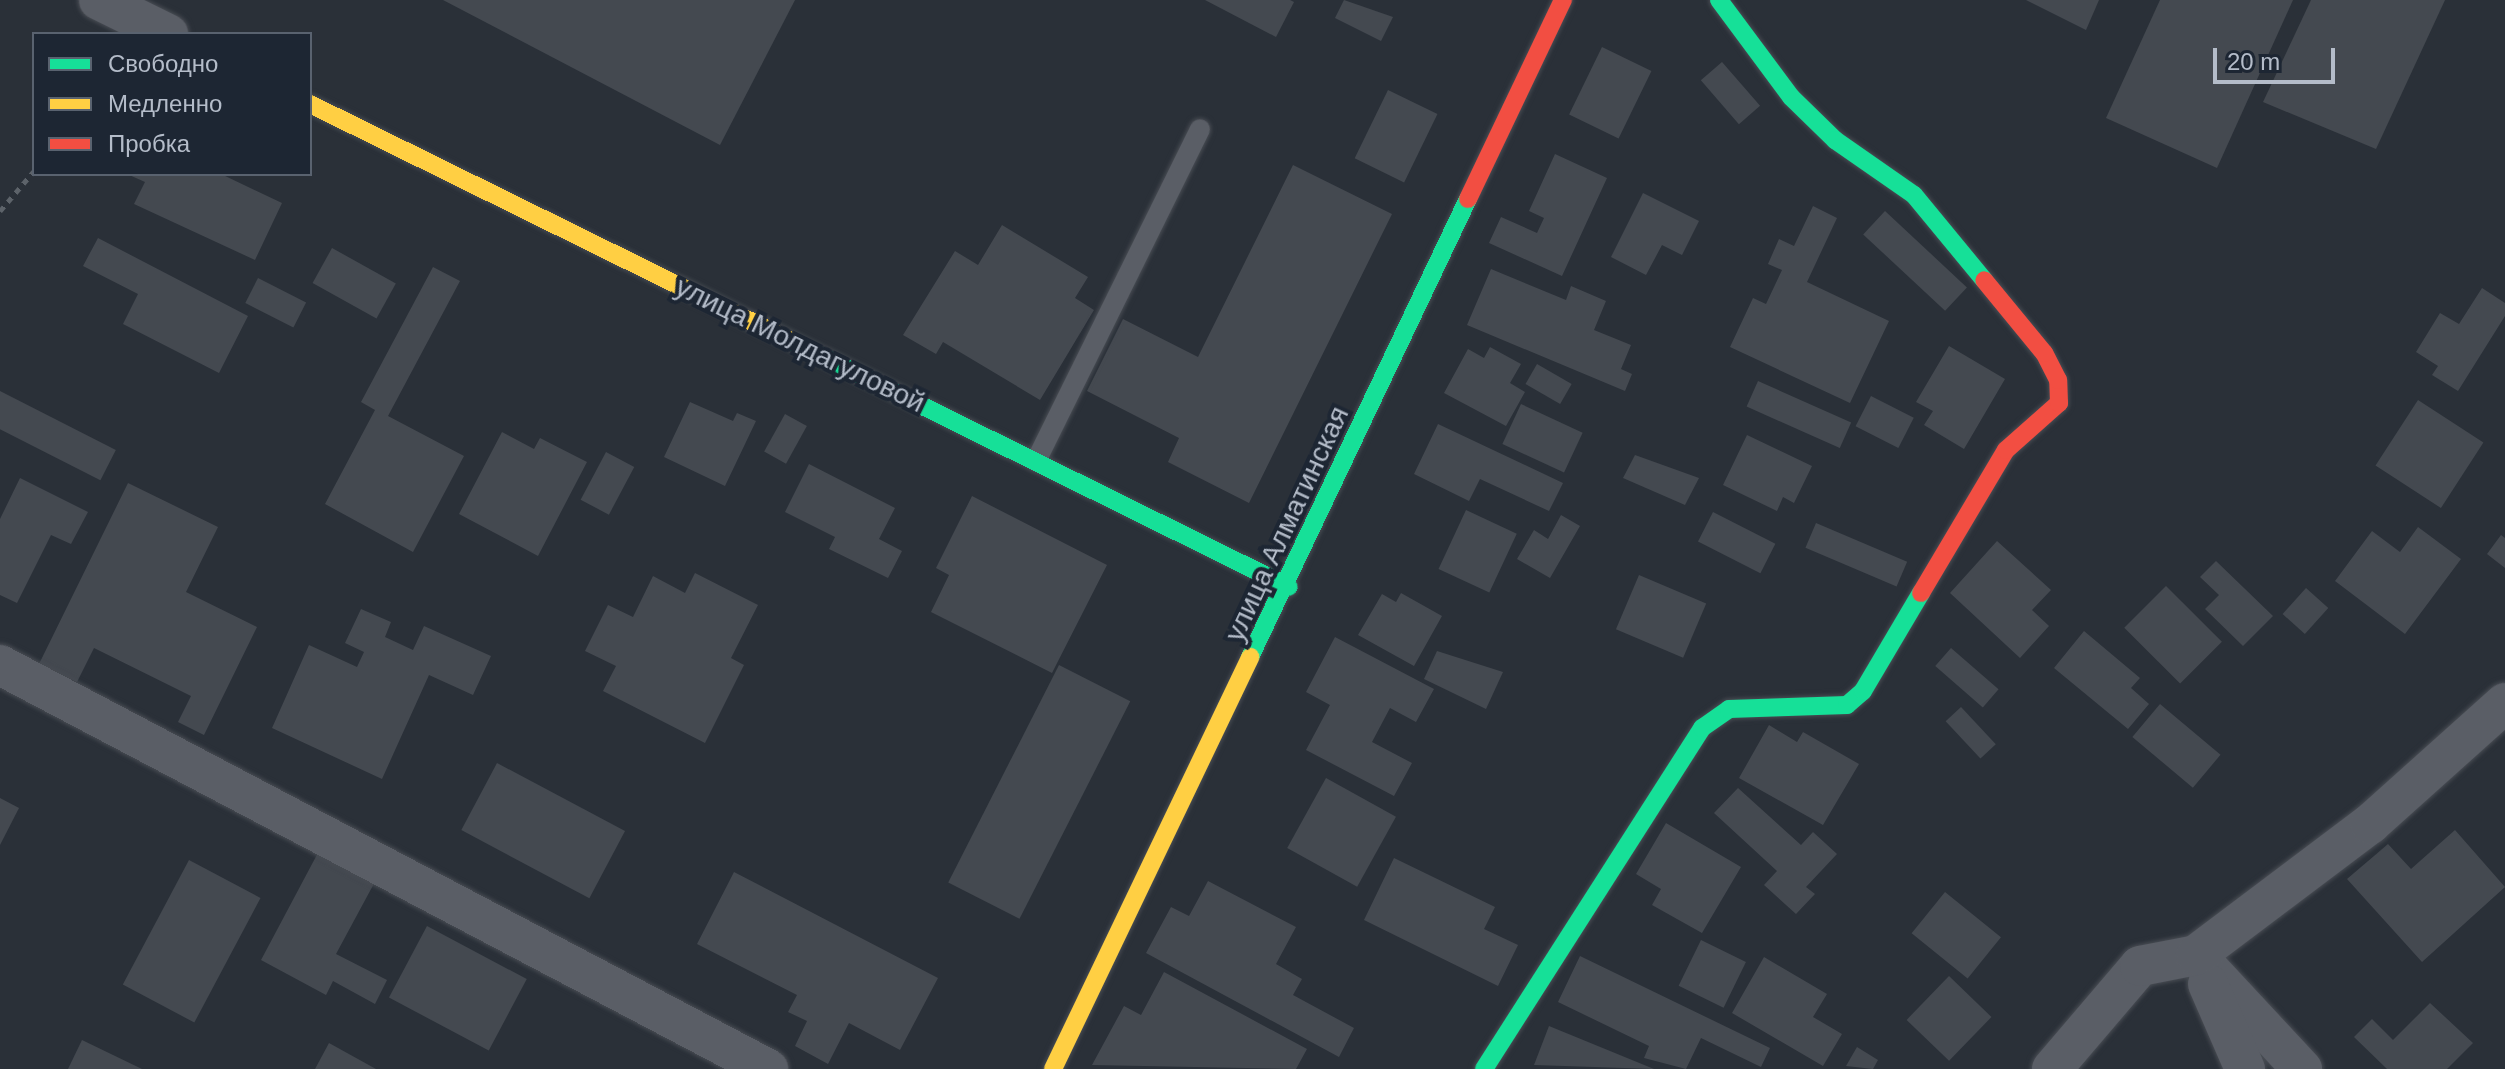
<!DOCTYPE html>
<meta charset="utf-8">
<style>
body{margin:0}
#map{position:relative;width:2505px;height:1069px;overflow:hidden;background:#2a3038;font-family:Helvetica,sans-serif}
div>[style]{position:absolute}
.building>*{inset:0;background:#444950;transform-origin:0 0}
.path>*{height:5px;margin-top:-2.5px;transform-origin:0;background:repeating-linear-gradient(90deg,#5d636a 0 6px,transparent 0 12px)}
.roads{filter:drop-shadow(0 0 2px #484c53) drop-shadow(0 0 2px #484c53)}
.lane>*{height:20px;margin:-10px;padding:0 10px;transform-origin:10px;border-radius:10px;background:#5a5e66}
.street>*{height:40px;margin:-20px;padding:0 20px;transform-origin:20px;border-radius:20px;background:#5a5e66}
.fast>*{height:18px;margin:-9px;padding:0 9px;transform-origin:9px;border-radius:9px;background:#16e098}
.slow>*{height:18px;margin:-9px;padding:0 9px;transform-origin:9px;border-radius:9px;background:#ffcf43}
.jam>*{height:18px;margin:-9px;padding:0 9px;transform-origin:9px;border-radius:9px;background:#f24e42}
span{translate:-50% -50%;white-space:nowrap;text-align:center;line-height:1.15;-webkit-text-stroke:8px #1d2633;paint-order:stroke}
.street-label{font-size:28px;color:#b4bcc9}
.legend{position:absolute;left:32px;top:32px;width:280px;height:144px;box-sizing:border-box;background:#1d2633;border:2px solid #59626f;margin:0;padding:10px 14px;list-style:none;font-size:24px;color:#b4bcc9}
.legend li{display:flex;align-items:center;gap:16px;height:40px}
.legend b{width:40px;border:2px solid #59626f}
.scale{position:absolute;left:2213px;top:48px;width:122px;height:36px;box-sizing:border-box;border:4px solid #b4bcc9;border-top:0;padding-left:10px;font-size:24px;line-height:28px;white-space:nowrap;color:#b4bcc9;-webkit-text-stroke:6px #1d2633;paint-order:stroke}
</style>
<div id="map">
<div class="building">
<i style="clip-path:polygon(443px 0,795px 0,720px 145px)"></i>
<i style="clip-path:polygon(1205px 0,1290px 0,1294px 2px,1276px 37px)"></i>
<i style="clip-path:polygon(1344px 0,1393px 17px,1381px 41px,1335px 18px)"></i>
<i style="clip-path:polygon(2026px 0,2099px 0,2086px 30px)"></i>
<i style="clip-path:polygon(2160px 0,2293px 0,2217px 168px,2106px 118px)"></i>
<i style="clip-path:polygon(2311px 0,2445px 0,2376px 149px,2263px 102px)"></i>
<i style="left:1602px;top:47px;width:55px;height:75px;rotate:26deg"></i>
<i style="left:1722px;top:62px;width:58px;height:28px;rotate:49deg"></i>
<i style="left:1388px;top:90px;width:55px;height:76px;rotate:26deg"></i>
<i style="clip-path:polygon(1555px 154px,1607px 178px,1562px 276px,1489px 243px,1501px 217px,1537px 233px,1544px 218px,1529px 211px)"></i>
<i style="clip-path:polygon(1293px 165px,1392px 214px,1249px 503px,1168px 462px,1179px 438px,1087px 391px,1123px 319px,1198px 357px)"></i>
<i style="clip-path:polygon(127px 174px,221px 174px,282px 203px,255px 260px,134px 204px,145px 182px)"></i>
<i style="clip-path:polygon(1643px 193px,1699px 221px,1682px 255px,1662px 245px,1646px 275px,1611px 257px)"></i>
<i style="clip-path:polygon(1813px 206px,1837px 218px,1807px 282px,1889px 321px,1850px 403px,1730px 347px,1753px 298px,1766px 304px,1782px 270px,1768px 264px,1779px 239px,1794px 246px)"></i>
<i style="left:1885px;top:211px;width:112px;height:32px;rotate:43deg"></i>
<i style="clip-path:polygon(1002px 225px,1088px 277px,1075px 298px,1094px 310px,1040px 400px,943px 342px,936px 354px,903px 335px,955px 251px,978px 265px)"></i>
<i style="clip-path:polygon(98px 238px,248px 316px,219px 373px,123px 324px,138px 294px,83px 266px)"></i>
<i style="left:332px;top:248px;width:73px;height:40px;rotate:29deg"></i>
<i style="clip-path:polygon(433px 267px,460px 281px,388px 416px,464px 456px,413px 552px,325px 504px,375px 410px,361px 402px)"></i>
<i style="clip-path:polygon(1491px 269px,1566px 300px,1571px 286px,1606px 301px,1594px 330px,1631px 345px,1621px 369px,1632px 374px,1625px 391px,1467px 325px)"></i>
<i style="left:258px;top:278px;width:54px;height:28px;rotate:27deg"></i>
<i style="clip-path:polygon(2482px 288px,2505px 303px,2505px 316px,2458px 391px,2432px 375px,2438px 366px,2416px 352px,2440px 313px,2459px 324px)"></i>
<i style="clip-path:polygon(1949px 346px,2005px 379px,1964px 449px,1924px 425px,1933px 411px,1916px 402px)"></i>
<i style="clip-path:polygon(1490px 347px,1521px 364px,1510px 383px,1525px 392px,1506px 426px,1444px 393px,1468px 349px,1484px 358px)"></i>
<i style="left:1537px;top:364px;width:40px;height:23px;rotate:30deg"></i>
<i style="left:1758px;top:381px;width:102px;height:28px;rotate:24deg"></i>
<i style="left:0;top:391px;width:130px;height:34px;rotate:27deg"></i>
<i style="left:1871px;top:396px;width:48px;height:34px;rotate:27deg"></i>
<i style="left:2418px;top:400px;width:78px;height:78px;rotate:33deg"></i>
<i style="clip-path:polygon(690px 402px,733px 421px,737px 413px,756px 421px,725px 486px,664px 457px)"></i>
<i style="left:1521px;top:404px;width:68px;height:44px;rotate:25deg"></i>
<i style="left:785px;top:414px;width:25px;height:43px;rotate:29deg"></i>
<i style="clip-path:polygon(1438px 424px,1563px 483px,1549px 511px,1480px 479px,1469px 501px,1414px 474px)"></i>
<i style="clip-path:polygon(502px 432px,534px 449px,540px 438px,587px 462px,538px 556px,459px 514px)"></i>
<i style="clip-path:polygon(1747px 435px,1812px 466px,1794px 503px,1783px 497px,1777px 511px,1723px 485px)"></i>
<i style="left:606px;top:452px;width:32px;height:54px;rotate:28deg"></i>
<i style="clip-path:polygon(1635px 455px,1699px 478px,1685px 505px,1623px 478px)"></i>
<i style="clip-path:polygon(809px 464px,895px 508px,879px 539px,902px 551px,888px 578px,829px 549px,835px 537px,785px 512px)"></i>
<i style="clip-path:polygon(20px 478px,88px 512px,71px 544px,51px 535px,17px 603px,0 595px,0 519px)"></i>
<i style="clip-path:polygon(128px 483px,218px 527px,186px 592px,257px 627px,204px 735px,178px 722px,191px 696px,94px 648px,77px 682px,39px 664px)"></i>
<i style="clip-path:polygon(972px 496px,1107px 565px,1052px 673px,931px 612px,949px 575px,936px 568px)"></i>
<i style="left:1466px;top:510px;width:56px;height:65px;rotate:25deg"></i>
<i style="left:1713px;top:512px;width:70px;height:33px;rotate:27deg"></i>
<i style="clip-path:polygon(1561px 515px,1580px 526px,1550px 578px,1517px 559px,1534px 530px,1548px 539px)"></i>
<i style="left:1816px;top:523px;width:99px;height:27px;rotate:23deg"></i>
<i style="clip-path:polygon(2418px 527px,2461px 559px,2405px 634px,2335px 581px,2372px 531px,2400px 552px)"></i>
<i style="clip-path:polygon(2501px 535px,2505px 538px,2505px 568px,2487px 554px)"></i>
<i style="clip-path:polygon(1997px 541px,2051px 590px,2032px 610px,2049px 626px,2020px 658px,1950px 593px)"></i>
<i style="clip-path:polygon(2216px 561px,2273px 616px,2243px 646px,2205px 609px,2219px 595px,2200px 577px)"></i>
<i style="clip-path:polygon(695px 573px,758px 605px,731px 658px,744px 665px,705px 743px,603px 691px,616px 666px,585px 651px,608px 605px,633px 617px,653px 576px,685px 593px)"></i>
<i style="left:1639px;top:575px;width:73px;height:59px;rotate:23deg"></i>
<i style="left:2166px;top:586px;width:79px;height:59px;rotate:45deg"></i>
<i style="left:2306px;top:588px;width:30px;height:35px;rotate:42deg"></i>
<i style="clip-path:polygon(1401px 593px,1442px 616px,1414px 666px,1358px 635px,1382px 594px,1396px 602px)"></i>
<i style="clip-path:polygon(361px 609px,391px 622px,385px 637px,413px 650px,424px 626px,491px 656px,473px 695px,429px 675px,382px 779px,272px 728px,309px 645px,357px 667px,364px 652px,345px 643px)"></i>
<i style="clip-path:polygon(2084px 631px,2140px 678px,2131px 688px,2149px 704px,2128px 729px,2054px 668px)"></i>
<i style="clip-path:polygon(1335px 637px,1434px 689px,1416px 722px,1390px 708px,1372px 742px,1412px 763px,1394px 796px,1306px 750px,1330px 705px,1306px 692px)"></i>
<i style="left:1951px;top:648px;width:63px;height:24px;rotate:41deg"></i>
<i style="clip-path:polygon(1437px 651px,1503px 672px,1486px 709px,1424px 679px)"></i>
<i style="left:1059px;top:665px;width:80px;height:244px;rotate:27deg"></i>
<i style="left:2160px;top:704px;width:79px;height:43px;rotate:40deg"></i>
<i style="left:1961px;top:707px;width:51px;height:21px;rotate:47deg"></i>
<i style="clip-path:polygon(1769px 725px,1797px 742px,1803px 732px,1859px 764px,1823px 825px,1739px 778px)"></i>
<i style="left:497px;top:763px;width:145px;height:76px;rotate:28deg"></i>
<i style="left:1326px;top:778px;width:80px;height:80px;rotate:29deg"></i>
<i style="clip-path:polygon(1738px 788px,1801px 845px,1813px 832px,1837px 854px,1806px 887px,1815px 894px,1796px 914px,1764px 885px,1777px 871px,1714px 813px)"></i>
<i style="clip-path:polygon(0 798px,19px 808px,0 845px)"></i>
<i style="clip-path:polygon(1666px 823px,1741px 867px,1702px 933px,1652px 905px,1661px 889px,1636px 874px)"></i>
<i style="clip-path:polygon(2455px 830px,2505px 887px,2422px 962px,2347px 879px,2388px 844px,2411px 869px)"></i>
<i style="clip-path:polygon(320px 849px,377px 878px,336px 954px,387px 980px,375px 1004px,333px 981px,326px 995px,261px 960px)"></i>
<i style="clip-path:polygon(1394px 858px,1495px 907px,1484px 929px,1518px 945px,1498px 986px,1364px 920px)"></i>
<i style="left:189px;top:860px;width:81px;height:141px;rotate:28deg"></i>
<i style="clip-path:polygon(734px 872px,938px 978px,900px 1050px,849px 1023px,828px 1064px,795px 1046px,807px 1021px,788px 1012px,797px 995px,697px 944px)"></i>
<i style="clip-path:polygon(1208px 881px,1296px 927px,1276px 964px,1302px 979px,1293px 995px,1354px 1028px,1339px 1057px,1146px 953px,1171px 907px,1189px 916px)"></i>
<i style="left:1945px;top:892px;width:72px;height:53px;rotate:39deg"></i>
<i style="left:427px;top:926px;width:113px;height:81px;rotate:28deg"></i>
<i style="left:1701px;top:940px;width:50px;height:51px;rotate:26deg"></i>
<i style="clip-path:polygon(1580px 956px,1770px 1048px,1761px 1067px,1701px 1038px,1686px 1069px,1644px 1058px,1649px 1046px,1558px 1002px)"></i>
<i style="clip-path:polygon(1764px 957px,1827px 994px,1813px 1017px,1842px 1034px,1823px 1066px,1732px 1013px)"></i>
<i style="clip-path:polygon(1164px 972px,1307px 1049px,1296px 1069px,1092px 1065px,1124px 1006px,1141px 1015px)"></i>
<i style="left:1949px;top:976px;width:59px;height:61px;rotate:44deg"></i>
<i style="clip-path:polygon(2430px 1003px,2473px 1043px,2447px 1069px,2387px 1069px,2354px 1037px,2372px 1019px,2393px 1040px)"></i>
<i style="clip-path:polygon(1549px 1026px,1654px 1069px,1534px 1065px)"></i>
<i style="clip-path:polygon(82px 1040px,142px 1069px,68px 1069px)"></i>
<i style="clip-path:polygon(329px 1043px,376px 1069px,315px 1069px)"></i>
<i style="clip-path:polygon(1857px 1047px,1878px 1060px,1873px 1069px,1846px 1066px)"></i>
</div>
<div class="path">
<i style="left:0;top:211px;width:52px;rotate:-49.6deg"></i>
</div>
<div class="roads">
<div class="lane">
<i style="left:1036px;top:461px;width:370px;rotate:-63.7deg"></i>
</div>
<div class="street">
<i style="left:99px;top:0;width:77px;rotate:26.2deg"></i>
<i style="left:0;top:665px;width:868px;rotate:27.75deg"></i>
<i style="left:2196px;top:955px;width:156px;rotate:47.1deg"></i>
<i style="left:2208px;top:984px;width:93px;rotate:66.5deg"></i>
<i style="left:2052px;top:1069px;width:135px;rotate:-49.5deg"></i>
<i style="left:2140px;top:966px;width:57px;rotate:-11.1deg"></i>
<i style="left:2196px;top:955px;width:218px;rotate:-37deg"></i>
<i style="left:2370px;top:824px;width:181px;rotate:-41.9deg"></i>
</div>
<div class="fast">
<i style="left:1719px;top:0;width:121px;rotate:53.4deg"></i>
<i style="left:1791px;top:97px;width:62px;rotate:44.3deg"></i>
<i style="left:1835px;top:140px;width:96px;rotate:34.8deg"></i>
<i style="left:1914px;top:195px;width:110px;rotate:50.5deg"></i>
<i style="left:791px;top:341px;width:555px;rotate:26.29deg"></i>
<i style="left:1250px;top:657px;width:507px;rotate:-64.55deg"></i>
<i style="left:1484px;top:1069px;width:405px;rotate:-57.4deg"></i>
<i style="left:1702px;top:728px;width:33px;rotate:-35deg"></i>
<i style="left:1729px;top:709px;width:118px;rotate:-1.9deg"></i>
<i style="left:1847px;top:705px;width:21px;rotate:-41deg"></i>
<i style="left:1863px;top:691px;width:114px;rotate:-59.4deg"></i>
</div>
<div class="slow">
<i style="left:310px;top:104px;width:536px;rotate:26.23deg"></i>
<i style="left:1053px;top:1069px;width:457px;rotate:-64.4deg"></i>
</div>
<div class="jam">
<i style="left:1468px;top:199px;width:221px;rotate:-64.5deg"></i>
<i style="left:1921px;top:593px;width:166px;rotate:-59.3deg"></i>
<i style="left:2006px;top:450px;width:71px;rotate:-41.6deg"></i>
<i style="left:2059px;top:403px;width:23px;rotate:-92deg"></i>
<i style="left:2058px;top:380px;width:30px;rotate:-117deg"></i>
<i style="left:2044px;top:353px;width:94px;rotate:-129.4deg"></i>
</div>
</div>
<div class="street-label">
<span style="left:800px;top:345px;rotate:26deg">улица Молдагуловой</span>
<span style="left:1287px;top:524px;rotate:-65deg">улица Алматинская</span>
</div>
<ul class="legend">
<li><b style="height:10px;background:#16e098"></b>Свободно</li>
<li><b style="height:10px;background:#ffcf43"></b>Медленно</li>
<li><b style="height:10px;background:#f24e42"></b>Пробка</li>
</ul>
<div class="scale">20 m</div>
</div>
